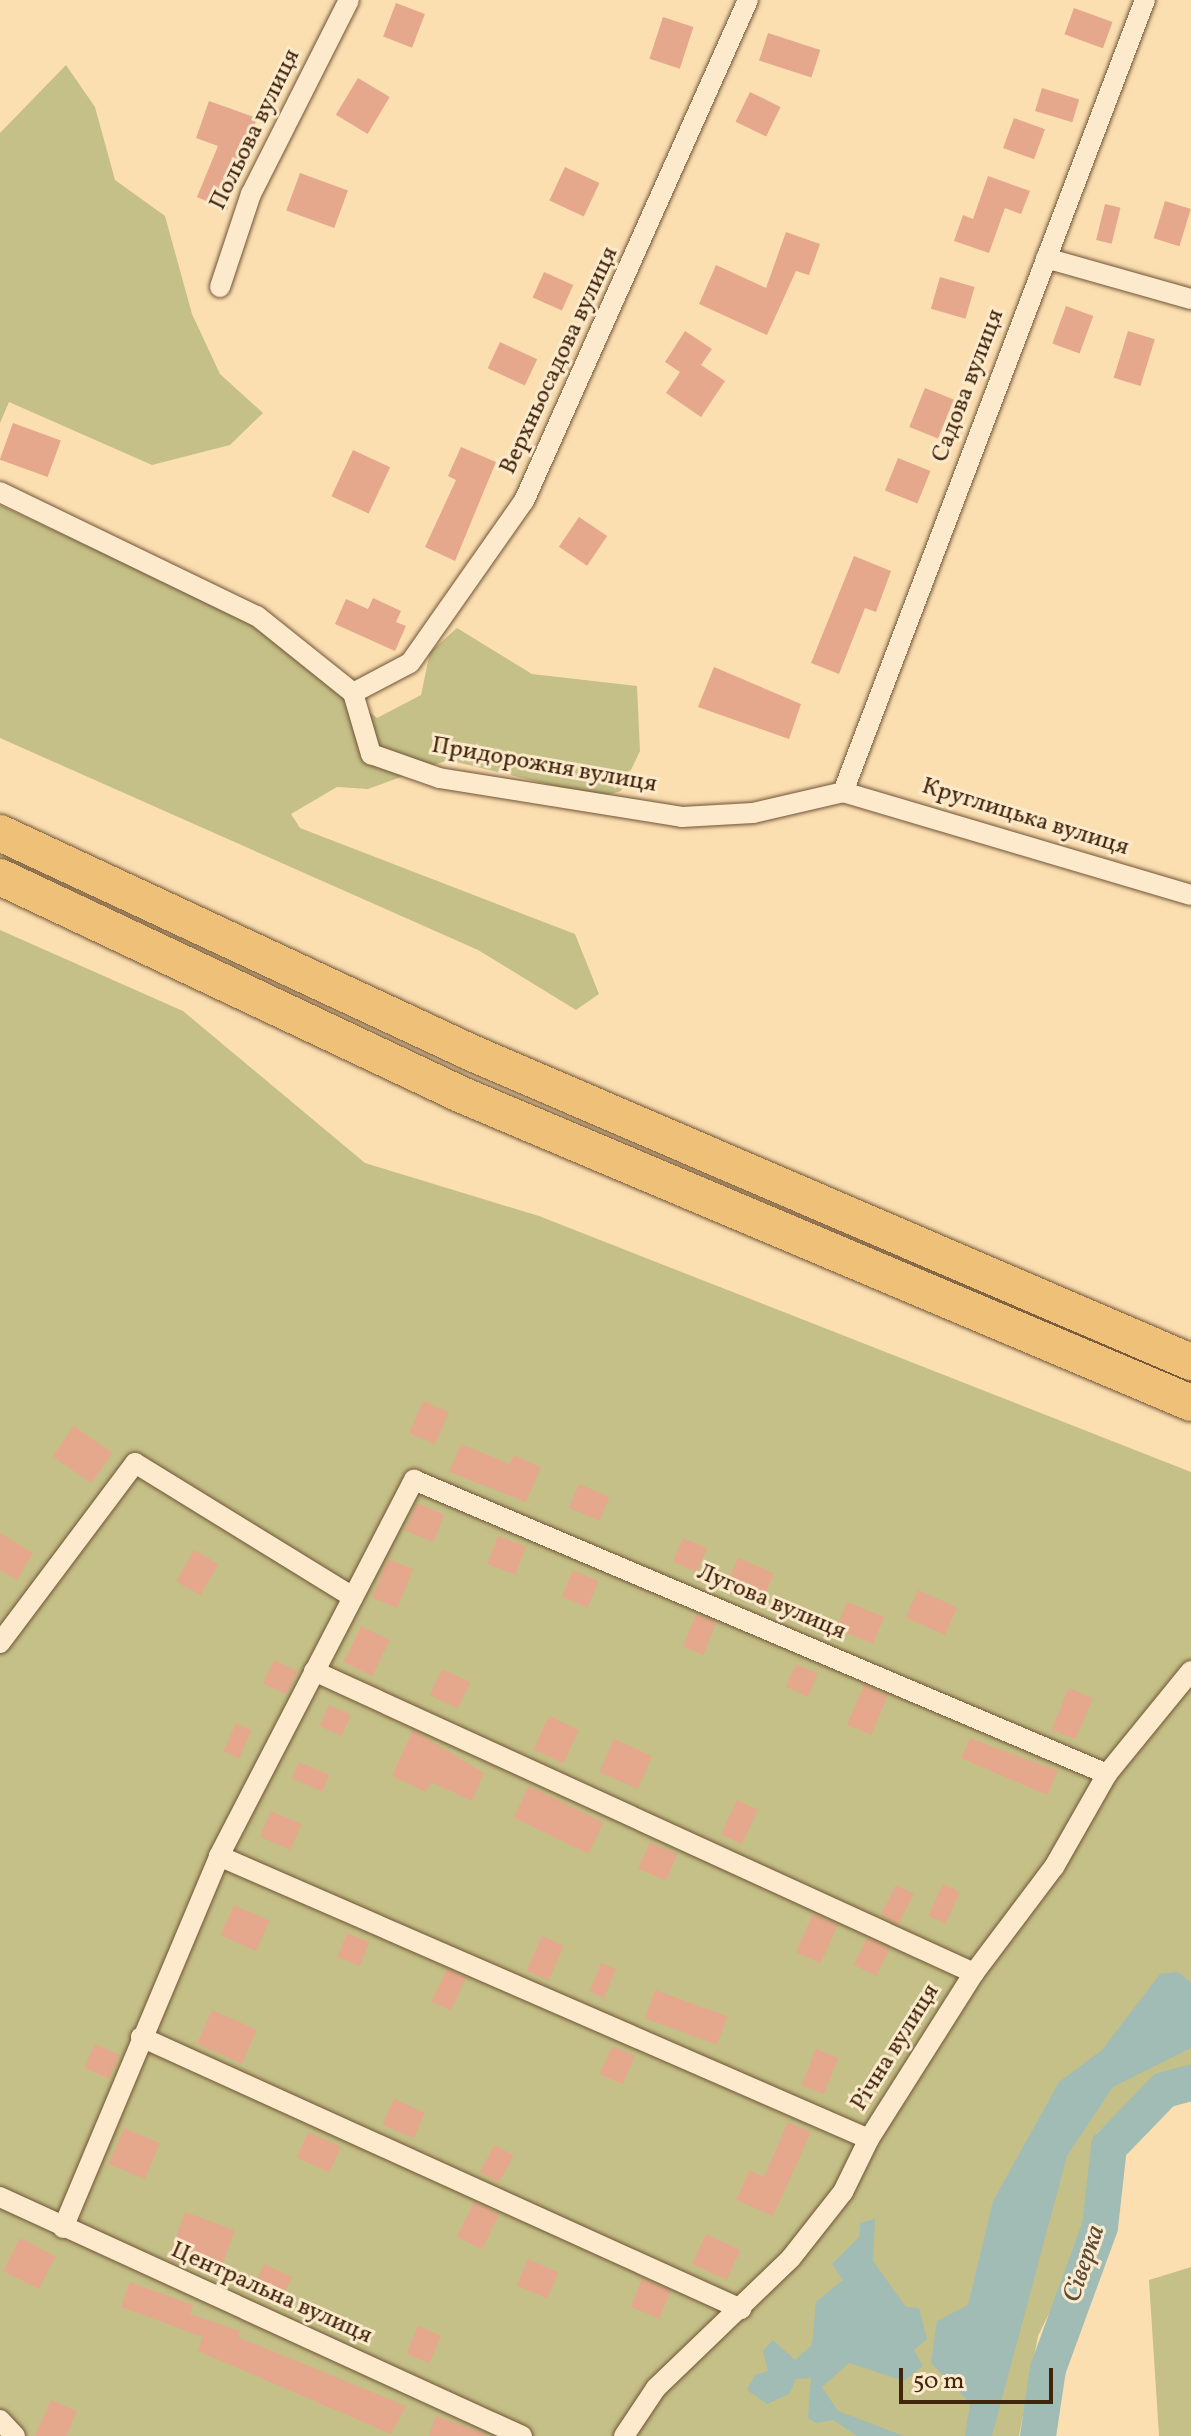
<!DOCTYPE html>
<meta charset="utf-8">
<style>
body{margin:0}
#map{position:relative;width:1191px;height:2436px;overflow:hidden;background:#fcdfb1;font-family:Vollkorn,serif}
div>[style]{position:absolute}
.green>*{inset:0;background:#c5c087}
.water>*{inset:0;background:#a1bbb5}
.river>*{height:36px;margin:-18px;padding:0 18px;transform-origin:18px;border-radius:18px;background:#a1bbb5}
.building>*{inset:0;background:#e5a88c;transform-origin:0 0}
.roads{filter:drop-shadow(0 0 2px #705436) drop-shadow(0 0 2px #705436)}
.street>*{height:20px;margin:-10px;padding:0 10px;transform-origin:10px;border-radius:10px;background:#fdeacc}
.highway>*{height:36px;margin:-18px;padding:0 18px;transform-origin:18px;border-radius:18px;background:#eec078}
span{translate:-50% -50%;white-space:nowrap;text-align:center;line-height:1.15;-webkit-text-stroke:6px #fdeacc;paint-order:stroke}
.street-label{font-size:24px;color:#42250d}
.water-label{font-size:26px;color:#5a4a37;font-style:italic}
.scale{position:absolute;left:899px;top:2368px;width:154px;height:36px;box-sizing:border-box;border:4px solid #42250d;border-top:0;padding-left:10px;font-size:24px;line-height:28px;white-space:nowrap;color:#42250d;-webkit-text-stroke:6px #fdeacc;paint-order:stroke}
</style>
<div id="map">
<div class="green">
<i style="clip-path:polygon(66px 65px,95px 107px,115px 180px,165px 216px,192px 314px,220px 374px,263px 413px,230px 445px,152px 465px,9px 402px,0 423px,0 133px)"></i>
<i style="clip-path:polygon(0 505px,257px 625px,377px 718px,421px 695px,430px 652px,457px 628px,532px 674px,637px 686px,640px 751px,621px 791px,600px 797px,448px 760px,368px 789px,337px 787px,291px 814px,300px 828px,575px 934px,599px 994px,576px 1010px,478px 950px,0 738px)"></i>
<i style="clip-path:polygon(0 930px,183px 1011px,365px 1163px,539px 1216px,1191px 1472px,1191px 2071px,1155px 2081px,1096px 2134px,1080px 2251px,1038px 2336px,1019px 2436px,0 2436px)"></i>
<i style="clip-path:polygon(1191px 2267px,1191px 2436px,1159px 2436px,1149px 2280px)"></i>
</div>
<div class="water">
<i style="clip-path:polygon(1178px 1972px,1191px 1982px,1191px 2048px,1113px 2087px,1067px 2156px,992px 2436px,965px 2436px,970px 2403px,931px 2363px,937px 2321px,968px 2305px,993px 2201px,1059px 2082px,1102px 2050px,1160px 1974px)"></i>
<i style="clip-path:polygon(875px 2219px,873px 2261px,906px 2307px,919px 2308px,927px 2339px,914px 2350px,923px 2366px,904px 2381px,849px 2363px,822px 2387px,838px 2411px,904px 2436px,857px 2436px,833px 2420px,816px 2423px,808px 2418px,811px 2378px,796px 2379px,789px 2394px,767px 2404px,747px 2390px,755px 2375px,768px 2371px,763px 2351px,773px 2340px,795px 2360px,812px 2345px,816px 2302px,843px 2280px,832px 2264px,859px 2237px,860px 2223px)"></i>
</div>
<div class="river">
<i style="left:1038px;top:2436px;width:68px;rotate:-81.5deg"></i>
<i style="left:1048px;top:2369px;width:151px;rotate:-69.9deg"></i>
<i style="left:1100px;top:2227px;width:81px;rotate:-83.6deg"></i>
<i style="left:1109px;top:2147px;width:79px;rotate:-46deg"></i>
<i style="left:1164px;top:2090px;width:28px;rotate:-15deg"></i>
</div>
<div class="building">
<i style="left:396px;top:3px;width:31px;height:36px;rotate:21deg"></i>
<i style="left:1074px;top:8px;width:41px;height:28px;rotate:20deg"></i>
<i style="left:663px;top:17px;width:32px;height:44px;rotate:18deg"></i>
<i style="left:768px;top:33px;width:55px;height:29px;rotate:18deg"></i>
<i style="left:358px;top:78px;width:37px;height:43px;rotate:31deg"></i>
<i style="left:1042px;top:88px;width:39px;height:24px;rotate:17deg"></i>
<i style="left:750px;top:92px;width:34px;height:33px;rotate:26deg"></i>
<i style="clip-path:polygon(209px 101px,257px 118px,227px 210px,197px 197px,218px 146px,196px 138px)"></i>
<i style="left:1014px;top:118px;width:33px;height:32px;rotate:20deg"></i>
<i style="left:565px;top:167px;width:38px;height:37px;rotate:25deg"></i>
<i style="left:300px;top:173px;width:51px;height:40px;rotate:20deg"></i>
<i style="clip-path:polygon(988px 176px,1030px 191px,1021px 214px,1005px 208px,989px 253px,954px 241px,963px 215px,973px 219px)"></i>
<i style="left:1165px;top:201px;width:27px;height:39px;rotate:17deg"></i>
<i style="left:1105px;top:204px;width:16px;height:37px;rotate:14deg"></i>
<i style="clip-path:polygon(786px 232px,820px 244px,809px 275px,796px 271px,767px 335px,699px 304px,716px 265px,766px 288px)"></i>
<i style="left:544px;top:272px;width:32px;height:28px;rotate:24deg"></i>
<i style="left:940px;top:277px;width:36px;height:33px;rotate:16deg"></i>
<i style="left:1066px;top:306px;width:29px;height:40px;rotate:20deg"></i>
<i style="clip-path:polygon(685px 331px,712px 349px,701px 365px,725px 381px,701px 417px,666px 393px,680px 372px,665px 362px)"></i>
<i style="left:1128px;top:331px;width:28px;height:49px;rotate:17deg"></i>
<i style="left:500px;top:342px;width:41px;height:29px;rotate:25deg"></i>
<i style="left:925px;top:388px;width:31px;height:42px;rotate:22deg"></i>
<i style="left:13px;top:423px;width:51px;height:39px;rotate:20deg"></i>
<i style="clip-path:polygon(461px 447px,496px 462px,455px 561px,425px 547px,456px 480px,448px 476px)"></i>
<i style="left:353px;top:450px;width:41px;height:51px;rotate:25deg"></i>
<i style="left:898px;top:458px;width:35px;height:35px;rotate:22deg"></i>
<i style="left:579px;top:517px;width:34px;height:36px;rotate:34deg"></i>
<i style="clip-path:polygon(854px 556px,891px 571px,876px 612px,865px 608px,839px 674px,811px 663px)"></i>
<i style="clip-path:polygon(373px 598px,401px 611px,396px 622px,406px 626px,395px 651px,335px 624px,346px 599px,368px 609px)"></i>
<i style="clip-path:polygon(714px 667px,801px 704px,789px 739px,698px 707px)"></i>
<i style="left:423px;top:1401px;width:28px;height:35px;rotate:23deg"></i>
<i style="left:74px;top:1426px;width:47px;height:37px;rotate:35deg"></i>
<i style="clip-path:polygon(461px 1444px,510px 1464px,514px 1455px,541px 1467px,526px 1502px,449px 1472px)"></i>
<i style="left:579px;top:1484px;width:33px;height:26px;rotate:23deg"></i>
<i style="left:417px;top:1503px;width:30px;height:30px;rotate:23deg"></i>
<i style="clip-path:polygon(0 1533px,33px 1553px,17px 1580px,0 1570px)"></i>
<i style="left:498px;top:1536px;width:30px;height:30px;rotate:21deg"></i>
<i style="left:683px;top:1538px;width:26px;height:26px;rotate:23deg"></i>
<i style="left:194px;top:1550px;width:28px;height:36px;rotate:30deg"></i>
<i style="left:738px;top:1558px;width:39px;height:35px;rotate:23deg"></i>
<i style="left:388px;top:1559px;width:27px;height:42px;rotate:22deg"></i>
<i style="left:573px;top:1570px;width:28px;height:29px;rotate:23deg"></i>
<i style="left:918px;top:1590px;width:43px;height:30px;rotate:24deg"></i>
<i style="left:847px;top:1602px;width:40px;height:29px;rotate:22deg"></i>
<i style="left:696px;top:1614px;width:22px;height:35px;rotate:22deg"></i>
<i style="left:361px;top:1626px;width:32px;height:40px;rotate:26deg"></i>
<i style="left:274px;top:1660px;width:26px;height:26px;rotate:25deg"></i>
<i style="left:796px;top:1664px;width:24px;height:25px;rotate:24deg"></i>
<i style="left:442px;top:1669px;width:31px;height:29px;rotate:25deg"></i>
<i style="left:864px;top:1685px;width:26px;height:43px;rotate:23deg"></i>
<i style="left:1069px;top:1688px;width:26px;height:45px;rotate:23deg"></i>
<i style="left:329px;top:1705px;width:24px;height:23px;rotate:24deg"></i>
<i style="left:549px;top:1716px;width:33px;height:37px;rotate:25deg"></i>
<i style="left:236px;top:1723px;width:17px;height:31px;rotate:24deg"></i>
<i style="clip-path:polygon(413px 1730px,484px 1773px,472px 1801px,431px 1782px,426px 1792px,392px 1776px)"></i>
<i style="clip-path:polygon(970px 1738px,1058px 1771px,1047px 1795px,961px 1758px)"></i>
<i style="left:614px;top:1739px;width:42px;height:36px;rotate:24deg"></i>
<i style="left:299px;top:1762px;width:33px;height:18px;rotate:23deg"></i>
<i style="left:529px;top:1786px;width:83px;height:35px;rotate:26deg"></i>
<i style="left:737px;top:1800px;width:23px;height:38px;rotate:25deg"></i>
<i style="left:271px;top:1811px;width:33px;height:28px;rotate:23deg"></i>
<i style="left:650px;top:1842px;width:30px;height:29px;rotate:24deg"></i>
<i style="left:943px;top:1884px;width:19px;height:35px;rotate:25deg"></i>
<i style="left:896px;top:1885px;width:20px;height:34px;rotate:27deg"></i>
<i style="left:234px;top:1905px;width:39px;height:33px;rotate:24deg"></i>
<i style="left:813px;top:1914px;width:27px;height:42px;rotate:24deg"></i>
<i style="left:347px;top:1933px;width:24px;height:26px;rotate:22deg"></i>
<i style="left:542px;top:1936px;width:24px;height:38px;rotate:24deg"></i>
<i style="left:867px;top:1938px;width:25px;height:30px;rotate:26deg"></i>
<i style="left:601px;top:1963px;width:16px;height:31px;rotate:22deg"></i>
<i style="left:447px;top:1969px;width:21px;height:36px;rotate:25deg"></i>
<i style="left:655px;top:1990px;width:77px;height:30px;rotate:20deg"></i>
<i style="left:212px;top:2010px;width:49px;height:37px;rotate:24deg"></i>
<i style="left:95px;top:2044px;width:27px;height:26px;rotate:24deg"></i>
<i style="left:612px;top:2046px;width:25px;height:31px;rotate:23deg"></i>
<i style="left:816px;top:2049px;width:24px;height:39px;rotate:22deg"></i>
<i style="left:394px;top:2099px;width:34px;height:28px;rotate:24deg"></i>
<i style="clip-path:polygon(788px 2122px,811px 2132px,773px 2216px,736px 2200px,750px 2170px,764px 2177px)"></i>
<i style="left:124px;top:2128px;width:39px;height:39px;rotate:23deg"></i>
<i style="left:308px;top:2132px;width:36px;height:28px;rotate:24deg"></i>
<i style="left:494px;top:2145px;width:22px;height:31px;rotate:27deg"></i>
<i style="left:474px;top:2202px;width:28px;height:39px;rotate:26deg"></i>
<i style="left:185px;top:2212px;width:53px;height:50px;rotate:20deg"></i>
<i style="left:706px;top:2234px;width:38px;height:33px;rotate:25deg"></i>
<i style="left:20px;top:2238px;width:40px;height:37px;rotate:27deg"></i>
<i style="left:528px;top:2259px;width:33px;height:29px;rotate:23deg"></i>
<i style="left:264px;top:2264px;width:31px;height:21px;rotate:25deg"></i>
<i style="left:642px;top:2279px;width:31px;height:30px;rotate:22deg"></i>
<i style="clip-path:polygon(130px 2282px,193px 2305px,190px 2314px,240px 2331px,238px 2337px,406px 2406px,391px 2434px,198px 2351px,203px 2337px,121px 2307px)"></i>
<i style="left:418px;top:2326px;width:25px;height:30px;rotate:23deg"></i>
<i style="clip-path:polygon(51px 2400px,77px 2411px,66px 2436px,35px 2436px)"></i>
<i style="clip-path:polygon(436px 2416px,486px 2434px,486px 2436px,429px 2436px)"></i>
</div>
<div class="roads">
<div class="street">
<i style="left:1046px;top:258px;width:151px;rotate:15.8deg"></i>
<i style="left:220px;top:287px;width:98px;rotate:-71.6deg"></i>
<i style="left:251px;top:194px;width:217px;rotate:-63.2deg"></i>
<i style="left:0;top:492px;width:285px;rotate:25.8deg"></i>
<i style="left:257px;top:616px;width:123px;rotate:38.7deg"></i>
<i style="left:353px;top:693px;width:64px;rotate:73.6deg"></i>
<i style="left:371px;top:754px;width:72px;rotate:19.4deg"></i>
<i style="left:439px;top:778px;width:246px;rotate:9.1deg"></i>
<i style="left:682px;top:817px;width:71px;rotate:-3.2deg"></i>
<i style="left:753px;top:813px;width:92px;rotate:-13.1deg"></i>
<i style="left:843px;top:792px;width:363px;rotate:16.5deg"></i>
<i style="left:353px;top:693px;width:64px;rotate:-27.8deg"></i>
<i style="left:410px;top:663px;width:198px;rotate:-54.9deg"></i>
<i style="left:524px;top:501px;width:549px;rotate:-65.91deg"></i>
<i style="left:843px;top:792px;width:848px;rotate:-69.13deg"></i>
<i style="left:0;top:1643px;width:225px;rotate:-53.1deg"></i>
<i style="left:135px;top:1463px;width:256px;rotate:31.6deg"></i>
<i style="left:314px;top:1671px;width:726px;rotate:24.59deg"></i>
<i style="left:219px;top:1856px;width:709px;rotate:23.53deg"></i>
<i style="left:141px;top:2037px;width:659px;rotate:24.39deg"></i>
<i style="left:0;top:2197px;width:574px;rotate:24.6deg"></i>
<i style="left:63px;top:2228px;width:403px;rotate:-67.2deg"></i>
<i style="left:219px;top:1856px;width:424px;rotate:-62.6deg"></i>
<i style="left:414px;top:1480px;width:753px;rotate:22.99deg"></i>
<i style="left:0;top:2420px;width:22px;rotate:47deg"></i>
<i style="left:624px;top:2436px;width:58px;rotate:-56.3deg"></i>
<i style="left:656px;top:2388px;width:187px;rotate:-43.9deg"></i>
<i style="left:791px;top:2258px;width:84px;rotate:-51.8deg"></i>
<i style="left:843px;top:2192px;width:59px;rotate:-63.9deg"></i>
<i style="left:869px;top:2139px;width:196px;rotate:-57.7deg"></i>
<i style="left:974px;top:1973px;width:133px;rotate:-53deg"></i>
<i style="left:1054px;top:1867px;width:107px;rotate:-60.3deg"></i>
<i style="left:1107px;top:1774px;width:133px;rotate:-50.8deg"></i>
</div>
<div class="highway">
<i style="left:0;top:833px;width:521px;rotate:24.99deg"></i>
<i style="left:472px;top:1053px;width:783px;rotate:23.26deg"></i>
<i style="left:0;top:877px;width:511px;rotate:25.26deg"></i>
<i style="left:462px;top:1095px;width:791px;rotate:22.9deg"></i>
</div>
</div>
<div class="street-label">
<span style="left:256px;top:130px;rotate:-64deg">Польова вулиця</span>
<span style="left:560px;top:361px;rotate:-65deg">Верхньосадова вулиця</span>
<span style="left:969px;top:386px;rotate:-69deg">Садова вулиця</span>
<span style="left:544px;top:766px;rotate:10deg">Придорожня вулиця</span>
<span style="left:1025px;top:818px;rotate:17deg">Круглицька вулиця</span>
<span style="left:771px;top:1603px;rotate:23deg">Лугова вулиця</span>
<span style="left:896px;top:2048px;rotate:-58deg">Річна вулиця</span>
<span style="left:271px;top:2294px;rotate:24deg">Центральна вулиця</span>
</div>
<div class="water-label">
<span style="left:1085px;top:2264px;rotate:-71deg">Сіверка</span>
</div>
<div class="scale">50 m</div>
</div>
